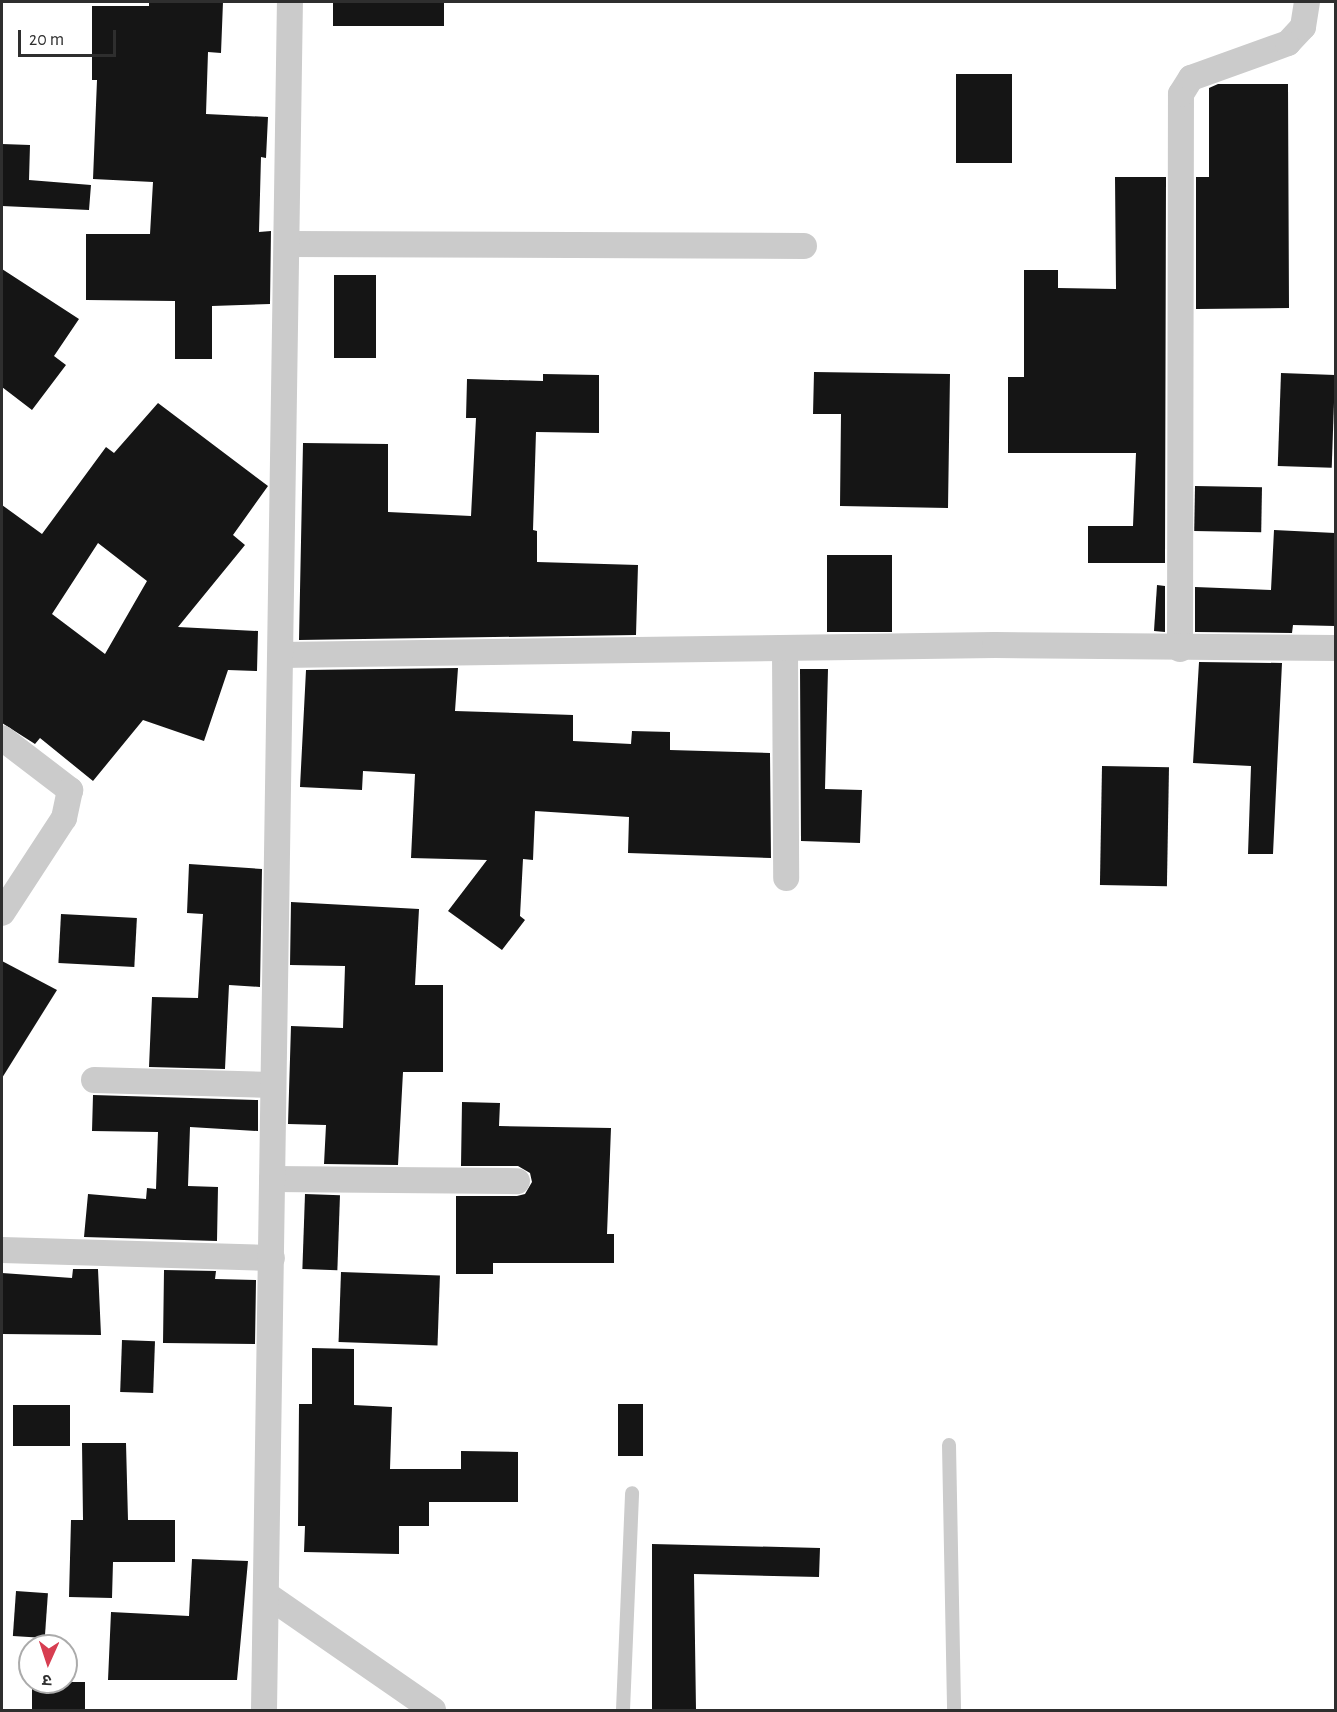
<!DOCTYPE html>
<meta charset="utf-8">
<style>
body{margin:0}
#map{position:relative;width:1337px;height:1712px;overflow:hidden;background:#fff;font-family:"Alegreya Sans","Noto Sans Devanagari",sans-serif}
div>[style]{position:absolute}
.building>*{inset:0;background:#151515;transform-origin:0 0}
.lane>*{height:14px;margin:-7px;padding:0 7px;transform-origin:7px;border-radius:7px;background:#cbcbcb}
.street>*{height:26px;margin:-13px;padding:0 13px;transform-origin:13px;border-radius:13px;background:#cbcbcb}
span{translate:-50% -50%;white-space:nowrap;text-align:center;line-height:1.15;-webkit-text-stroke:6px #fff;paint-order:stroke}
.frame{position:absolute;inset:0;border:3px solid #2e2e2e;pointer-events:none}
.north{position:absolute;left:18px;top:1634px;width:60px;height:60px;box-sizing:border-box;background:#fff;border:2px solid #ababab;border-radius:50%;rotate:183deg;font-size:16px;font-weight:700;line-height:24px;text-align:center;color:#2e2e2e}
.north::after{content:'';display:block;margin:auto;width:21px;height:27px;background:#d73e51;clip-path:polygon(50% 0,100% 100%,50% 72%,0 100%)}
.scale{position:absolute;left:18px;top:30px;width:98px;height:27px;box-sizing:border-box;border:3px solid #2e2e2e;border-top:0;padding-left:8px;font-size:18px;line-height:21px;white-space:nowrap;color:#2e2e2e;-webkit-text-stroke:4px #fff;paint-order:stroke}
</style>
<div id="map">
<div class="building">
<i style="clip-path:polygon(149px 2px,223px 2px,221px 53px,208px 52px,206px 114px,268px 117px,266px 158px,261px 157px,259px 232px,271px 231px,270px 304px,212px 306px,212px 359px,175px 359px,175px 301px,86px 300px,86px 234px,150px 234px,153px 182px,93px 179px,97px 80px,92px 80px,92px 6px,149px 6px)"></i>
<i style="left:333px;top:2px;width:111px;height:24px"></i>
<i style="left:956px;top:74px;width:56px;height:89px"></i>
<i style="clip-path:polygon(1218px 84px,1288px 84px,1289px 308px,1196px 309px,1196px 177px,1209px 177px,1209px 88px)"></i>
<i style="clip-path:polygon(2px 144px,30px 145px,29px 180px,91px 185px,89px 210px,2px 206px)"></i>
<i style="clip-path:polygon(1115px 177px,1166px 177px,1165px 563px,1088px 563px,1088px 526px,1133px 526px,1136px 453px,1008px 453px,1008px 377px,1024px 377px,1024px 270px,1058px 270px,1058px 288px,1116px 289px)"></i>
<i style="clip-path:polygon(2px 269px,79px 319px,54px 356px,66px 365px,32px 410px,2px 387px)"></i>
<i style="left:334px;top:275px;width:42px;height:83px"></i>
<i style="clip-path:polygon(814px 372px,950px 374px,948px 508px,840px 506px,841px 414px,813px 414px)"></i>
<i style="left:1281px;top:373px;width:54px;height:93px;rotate:2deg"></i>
<i style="clip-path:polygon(543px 374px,599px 375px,599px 433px,536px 432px,533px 530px,537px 531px,537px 562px,638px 565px,636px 635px,299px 640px,303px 443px,388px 444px,388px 512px,471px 516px,476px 418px,466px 418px,467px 379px,543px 381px)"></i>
<i style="clip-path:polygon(evenodd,158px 403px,268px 486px,233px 535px,245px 545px,178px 627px,258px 631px,257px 671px,228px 670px,204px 741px,143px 720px,93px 781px,40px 738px,35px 744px,2px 723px,2px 505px,42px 534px,106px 447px,114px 453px,158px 403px,98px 543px,147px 581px,105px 654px,52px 614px,98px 543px)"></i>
<i style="left:1195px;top:486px;width:67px;height:45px;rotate:1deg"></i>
<i style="clip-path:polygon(1274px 530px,1335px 533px,1335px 626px,1293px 625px,1292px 633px,1195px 632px,1195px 587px,1271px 590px)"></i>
<i style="left:827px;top:555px;width:65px;height:77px"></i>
<i style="clip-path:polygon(1157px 585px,1165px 586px,1165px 632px,1154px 631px)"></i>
<i style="clip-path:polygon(1199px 662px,1282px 663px,1273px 854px,1248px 854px,1251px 766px,1193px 763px)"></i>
<i style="clip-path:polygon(458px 668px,455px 711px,573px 715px,573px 741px,631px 744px,632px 731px,670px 732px,670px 750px,770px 753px,771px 858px,628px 853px,629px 817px,535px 811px,533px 860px,523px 859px,520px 916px,525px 920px,502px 950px,448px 911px,487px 860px,411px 858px,415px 774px,363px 771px,362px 790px,300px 787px,306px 670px)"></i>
<i style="clip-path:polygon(800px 669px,828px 669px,825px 789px,862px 790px,860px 843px,801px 841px)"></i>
<i style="left:1102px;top:766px;width:67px;height:119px;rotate:1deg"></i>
<i style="clip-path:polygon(189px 864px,262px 869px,260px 987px,229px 985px,225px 1069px,149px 1067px,152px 997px,198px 998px,203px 914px,187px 913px)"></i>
<i style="clip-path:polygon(291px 902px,419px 909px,415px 985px,443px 985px,443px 1072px,403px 1072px,398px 1165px,324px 1164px,326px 1125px,288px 1124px,291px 1026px,343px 1028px,345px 966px,290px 965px)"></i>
<i style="left:61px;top:914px;width:76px;height:49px;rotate:3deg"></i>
<i style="clip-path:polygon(2px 961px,57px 990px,2px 1078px)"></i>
<i style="clip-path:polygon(93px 1095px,258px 1100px,258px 1131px,190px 1127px,188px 1186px,218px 1187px,217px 1241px,84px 1237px,88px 1194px,146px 1199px,147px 1188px,156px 1189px,158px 1132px,92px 1131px)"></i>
<i style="clip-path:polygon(462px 1102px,500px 1103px,499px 1126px,611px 1128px,607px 1234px,614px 1234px,614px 1263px,493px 1263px,493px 1274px,456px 1274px,456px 1196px,517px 1196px,525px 1194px,532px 1182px,530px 1173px,518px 1166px,461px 1166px)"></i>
<i style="left:305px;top:1194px;width:35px;height:75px;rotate:2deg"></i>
<i style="clip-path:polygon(73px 1269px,98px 1269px,101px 1335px,2px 1334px,2px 1273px,72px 1278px)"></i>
<i style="clip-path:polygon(164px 1270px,216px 1271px,215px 1279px,256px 1280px,255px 1344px,163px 1343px)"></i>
<i style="left:341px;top:1272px;width:99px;height:70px;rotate:2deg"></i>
<i style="left:122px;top:1340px;width:33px;height:52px;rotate:2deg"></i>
<i style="clip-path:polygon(312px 1348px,354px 1349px,354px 1405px,392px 1407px,390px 1469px,461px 1469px,461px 1451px,518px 1452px,518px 1502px,429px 1502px,429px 1526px,399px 1526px,399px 1554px,304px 1552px,305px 1526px,298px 1526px,299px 1404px,312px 1404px)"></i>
<i style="left:618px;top:1404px;width:25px;height:52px"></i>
<i style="left:13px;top:1405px;width:57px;height:41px"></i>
<i style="clip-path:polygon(82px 1443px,126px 1443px,128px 1520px,175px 1520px,175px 1562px,113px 1562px,112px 1598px,69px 1597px,71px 1520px,83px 1520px)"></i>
<i style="clip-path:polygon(652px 1544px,820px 1548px,819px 1577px,694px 1574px,696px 1710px,652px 1710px)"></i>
<i style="clip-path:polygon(192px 1559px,248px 1561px,237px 1680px,108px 1680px,111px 1612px,189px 1616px)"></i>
<i style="left:16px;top:1591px;width:32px;height:45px;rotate:4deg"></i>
<i style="left:32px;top:1682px;width:53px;height:28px"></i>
</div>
<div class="lane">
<i style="left:949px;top:1445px;width:265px;rotate:88.9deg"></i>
<i style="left:623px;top:1710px;width:217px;rotate:-87.6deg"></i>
</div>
<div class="street">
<i style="left:287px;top:244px;width:517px;rotate:0.22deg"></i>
<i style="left:1180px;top:649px;width:555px;rotate:-89.9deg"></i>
<i style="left:1181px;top:94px;width:19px;rotate:-58deg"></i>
<i style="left:1191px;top:78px;width:103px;rotate:-19.8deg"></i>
<i style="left:1288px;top:43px;width:22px;rotate:-47deg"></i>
<i style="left:1303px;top:27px;width:25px;rotate:-81deg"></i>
<i style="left:785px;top:650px;width:228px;rotate:89.7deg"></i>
<i style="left:281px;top:655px;width:714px;rotate:-0.8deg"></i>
<i style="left:995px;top:645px;width:341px;rotate:0.5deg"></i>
<i style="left:2px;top:738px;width:86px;rotate:37.4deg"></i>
<i style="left:70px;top:790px;width:29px;rotate:102deg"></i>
<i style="left:64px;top:818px;width:113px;rotate:123.1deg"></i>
<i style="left:94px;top:1080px;width:179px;rotate:1.6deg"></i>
<i style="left:272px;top:1179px;width:245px;rotate:0.5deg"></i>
<i style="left:2px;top:1250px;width:270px;rotate:1.7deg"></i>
<i style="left:267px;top:1595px;width:202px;rotate:34.7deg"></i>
<i style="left:264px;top:1710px;width:1708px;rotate:-89.13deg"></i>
</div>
<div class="frame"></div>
<div class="north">उ</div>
<div class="scale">20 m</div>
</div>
